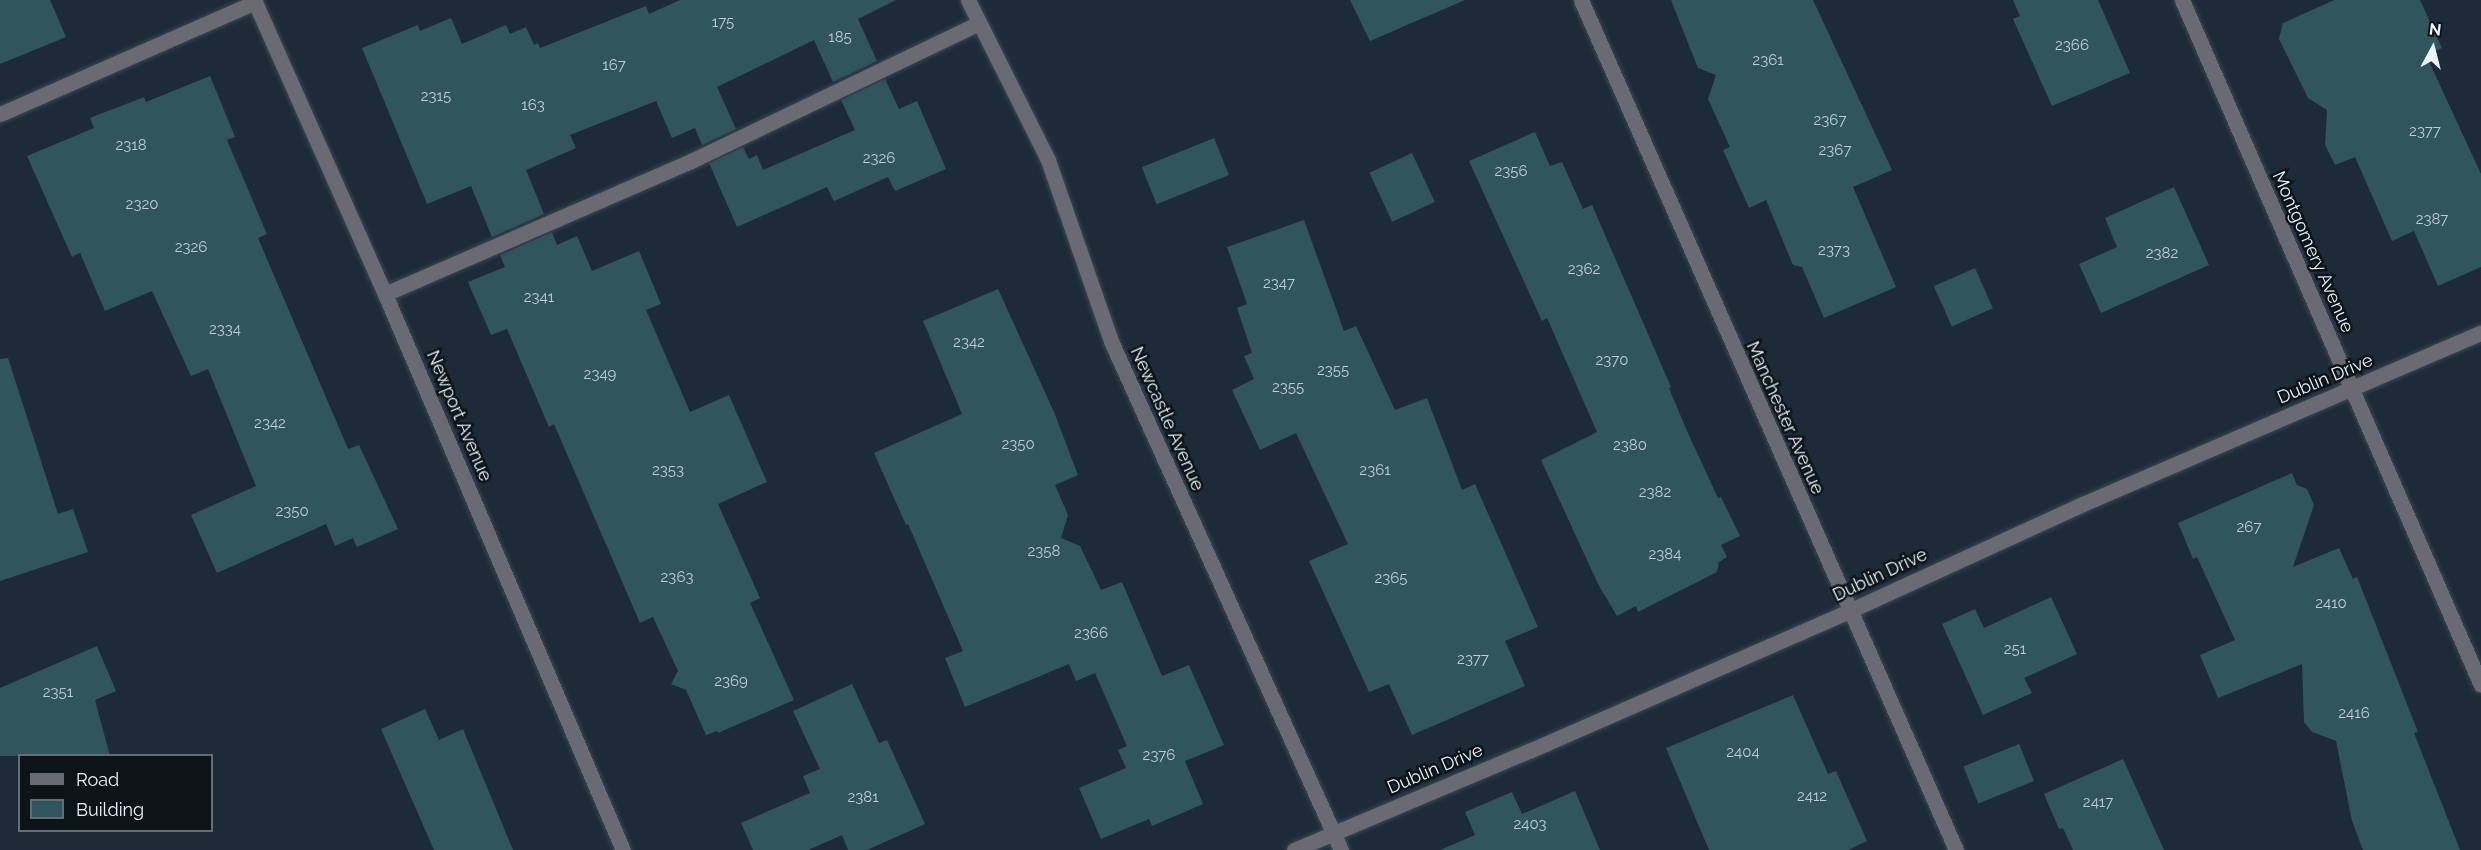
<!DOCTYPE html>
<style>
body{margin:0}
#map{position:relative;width:2481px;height:850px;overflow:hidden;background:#1d2b38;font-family:Raleway,sans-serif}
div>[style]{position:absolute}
.building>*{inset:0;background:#31555d;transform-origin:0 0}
.roads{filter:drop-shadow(0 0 2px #3a4754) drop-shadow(0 0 2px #3a4754)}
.minor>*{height:15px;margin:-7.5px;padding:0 7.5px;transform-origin:7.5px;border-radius:7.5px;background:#696a73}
span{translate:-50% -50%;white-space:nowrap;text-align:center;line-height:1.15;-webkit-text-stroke:5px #0c1319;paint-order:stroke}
.number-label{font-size:15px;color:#bcccd5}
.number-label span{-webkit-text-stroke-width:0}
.street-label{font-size:18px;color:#ebf4fd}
.legend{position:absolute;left:18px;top:754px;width:195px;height:78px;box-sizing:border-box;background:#0c1319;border:2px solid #656d74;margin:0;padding:8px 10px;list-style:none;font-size:18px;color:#ebf4fd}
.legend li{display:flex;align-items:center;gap:12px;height:30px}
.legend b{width:30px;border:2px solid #656d74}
.north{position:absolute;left:2403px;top:18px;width:60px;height:60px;-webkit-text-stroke:4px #0c1319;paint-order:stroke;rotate:7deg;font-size:16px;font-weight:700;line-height:24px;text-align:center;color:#ebf4fd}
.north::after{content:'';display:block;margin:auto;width:21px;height:27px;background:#ebf4fd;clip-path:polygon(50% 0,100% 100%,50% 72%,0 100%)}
</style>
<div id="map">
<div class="building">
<i style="clip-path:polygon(0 0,50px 0,66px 37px,0 64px)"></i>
<i style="clip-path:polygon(680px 0,896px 0,858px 19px,877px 61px,833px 82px,814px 40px,717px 87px,736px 129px,702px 145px,695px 128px,672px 138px,656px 101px,570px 135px,576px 148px,526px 170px,544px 214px,492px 237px,471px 186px,427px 204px,362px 48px,418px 25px,420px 31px,451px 18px,462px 44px,506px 25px,510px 34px,526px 27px,534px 45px,538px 43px,540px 48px,646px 6px,649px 14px)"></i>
<i style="clip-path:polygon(1350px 0,1465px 0,1370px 41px)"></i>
<i style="clip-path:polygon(1671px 0,1813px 0,1892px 170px,1853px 187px,1896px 287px,1824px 318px,1802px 267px,1793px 265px,1766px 200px,1749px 208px,1723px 150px,1730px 147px,1708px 99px,1716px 75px,1698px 68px)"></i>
<i style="clip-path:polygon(2013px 0,2098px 0,2130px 73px,2052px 106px,2013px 19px,2020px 16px)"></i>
<i style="clip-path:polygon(2334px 0,2420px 0,2442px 48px,2426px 55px,2481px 174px,2481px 267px,2438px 286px,2414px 231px,2392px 241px,2355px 157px,2335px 165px,2325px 145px,2327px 110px,2308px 98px,2279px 39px,2283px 23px)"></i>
<i style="clip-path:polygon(210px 76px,235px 137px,227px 140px,267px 234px,258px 238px,348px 449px,359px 445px,398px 529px,357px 547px,353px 538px,335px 546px,326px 524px,217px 573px,191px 515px,256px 486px,208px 369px,191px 376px,152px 291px,105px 311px,80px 253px,72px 257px,27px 156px,94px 128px,90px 118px,144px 97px,146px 102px)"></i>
<i style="clip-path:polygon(885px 79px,899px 109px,917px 101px,946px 169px,895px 191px,888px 177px,834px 201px,827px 187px,737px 227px,709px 163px,743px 147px,749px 159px,757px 155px,763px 170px,855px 130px,841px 100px)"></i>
<i style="clip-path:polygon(1535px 132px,1550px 166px,1562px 162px,1583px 209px,1592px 205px,1671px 387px,1669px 388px,1687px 431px,1718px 498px,1721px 497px,1740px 536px,1721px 545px,1727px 557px,1719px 562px,1717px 572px,1638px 612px,1636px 606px,1617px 616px,1598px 584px,1541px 460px,1597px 432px,1547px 318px,1542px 321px,1469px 161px)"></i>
<i style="left:1214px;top:138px;width:40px;height:78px;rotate:68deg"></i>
<i style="left:1412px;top:153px;width:54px;height:47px;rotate:65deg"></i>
<i style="clip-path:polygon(2174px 187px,2209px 265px,2101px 313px,2079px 264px,2117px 247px,2105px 218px)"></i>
<i style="clip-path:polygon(1304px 220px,1344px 331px,1356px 326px,1395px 410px,1427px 398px,1462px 490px,1475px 484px,1538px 627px,1505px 641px,1525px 686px,1412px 735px,1389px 684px,1369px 692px,1309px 561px,1348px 544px,1296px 433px,1260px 450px,1232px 390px,1254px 379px,1244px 356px,1252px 353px,1237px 308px,1247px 304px,1227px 247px)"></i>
<i style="clip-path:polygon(552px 232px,557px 245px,577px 236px,592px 271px,639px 251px,661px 304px,646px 310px,690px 412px,729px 395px,767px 482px,718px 504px,760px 598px,750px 603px,794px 700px,718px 733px,717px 731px,706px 735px,686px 690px,671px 684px,678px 671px,653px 617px,640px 623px,554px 424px,549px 427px,507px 329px,491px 335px,468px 282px,505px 267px,500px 255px)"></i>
<i style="left:1975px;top:268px;width:44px;height:45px;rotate:66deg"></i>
<i style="clip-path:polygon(998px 289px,1054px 412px,1078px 475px,1055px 485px,1068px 515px,1061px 538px,1080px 546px,1101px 590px,1122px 582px,1162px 676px,1189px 665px,1224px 745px,1185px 761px,1203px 804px,1152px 826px,1149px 819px,1101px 839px,1079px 788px,1126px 768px,1118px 750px,1127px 746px,1095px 673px,1076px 681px,1069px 664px,965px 707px,945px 658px,963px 651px,908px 524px,906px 525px,874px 453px,962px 414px,923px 321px)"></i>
<i style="clip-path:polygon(8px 358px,58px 514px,73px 509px,88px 552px,0 581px,0 359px)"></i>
<i style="clip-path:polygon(2292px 473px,2297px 485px,2307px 489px,2314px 505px,2293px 567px,2339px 548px,2353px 579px,2357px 577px,2418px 732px,2414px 733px,2460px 850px,2363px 850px,2352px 821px,2336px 741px,2312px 732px,2304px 722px,2302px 664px,2218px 698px,2200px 655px,2235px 640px,2197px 557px,2193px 559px,2178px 523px)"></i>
<i style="clip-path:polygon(2051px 597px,2077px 654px,2024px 678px,2032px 693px,1983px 715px,1942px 624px,1975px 609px,1984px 628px)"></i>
<i style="clip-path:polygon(97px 646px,116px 691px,95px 700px,110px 756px,0 756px,0 688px)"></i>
<i style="clip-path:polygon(852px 684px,879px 743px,887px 740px,925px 824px,867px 850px,848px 850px,842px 835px,808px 850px,753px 850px,741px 823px,810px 793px,803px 776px,820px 769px,793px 711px)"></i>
<i style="clip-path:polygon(1793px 695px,1828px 774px,1836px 771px,1867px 841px,1848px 850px,1709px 850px,1666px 748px)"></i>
<i style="clip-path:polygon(425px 709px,439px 740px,463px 729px,513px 850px,434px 850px,381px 729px)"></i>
<i style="left:2019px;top:744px;width:40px;height:60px;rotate:68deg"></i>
<i style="clip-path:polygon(2123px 759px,2164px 850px,2073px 850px,2063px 828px,2059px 829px,2044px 794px)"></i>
<i style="clip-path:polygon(1575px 791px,1600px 850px,1440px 850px,1475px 835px,1465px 812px,1512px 792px,1522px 814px)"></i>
</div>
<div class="roads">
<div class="minor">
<i style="left:254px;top:0;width:322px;rotate:66deg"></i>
<i style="left:385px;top:294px;width:605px;rotate:66.83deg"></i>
<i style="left:968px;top:0;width:179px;rotate:63.4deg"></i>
<i style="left:1048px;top:160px;width:192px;rotate:70.8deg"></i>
<i style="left:1111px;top:341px;width:559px;rotate:65.68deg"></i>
<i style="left:1581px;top:0;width:929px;rotate:66.19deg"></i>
<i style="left:2182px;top:0;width:747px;rotate:66.42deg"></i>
<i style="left:0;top:114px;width:279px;rotate:-23.7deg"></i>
<i style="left:385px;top:294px;width:334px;rotate:-23.5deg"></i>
<i style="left:691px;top:161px;width:319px;rotate:-25.6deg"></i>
<i style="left:1294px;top:850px;width:257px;rotate:-22.9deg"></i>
<i style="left:1531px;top:750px;width:347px;rotate:-23.6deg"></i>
<i style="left:1849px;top:611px;width:257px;rotate:-24.6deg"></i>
<i style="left:2083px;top:504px;width:433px;rotate:-23.3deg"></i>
</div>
</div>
<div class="number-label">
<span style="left:723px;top:23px">175</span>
<span style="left:840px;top:38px">185</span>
<span style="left:2072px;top:46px">2366</span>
<span style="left:1768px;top:61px">2361</span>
<span style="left:614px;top:66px">167</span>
<span style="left:436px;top:97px">2315</span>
<span style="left:533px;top:106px">163</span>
<span style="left:1830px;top:121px">2367</span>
<span style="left:2425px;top:132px">2377</span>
<span style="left:131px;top:146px">2318</span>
<span style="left:1835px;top:151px">2367</span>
<span style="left:879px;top:159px">2326</span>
<span style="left:1511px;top:172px">2356</span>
<span style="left:142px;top:205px">2320</span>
<span style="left:2432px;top:220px">2387</span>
<span style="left:191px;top:248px">2326</span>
<span style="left:1834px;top:251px">2373</span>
<span style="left:2162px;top:254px">2382</span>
<span style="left:1584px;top:270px">2362</span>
<span style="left:1279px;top:284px">2347</span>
<span style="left:539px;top:298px">2341</span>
<span style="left:225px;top:330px">2334</span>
<span style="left:969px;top:343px">2342</span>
<span style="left:1612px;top:361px">2370</span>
<span style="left:1333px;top:371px">2355</span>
<span style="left:600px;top:375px">2349</span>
<span style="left:1288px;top:388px">2355</span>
<span style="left:270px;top:424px">2342</span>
<span style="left:1018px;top:445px">2350</span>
<span style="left:1630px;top:446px">2380</span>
<span style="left:668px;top:471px">2353</span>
<span style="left:1375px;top:471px">2361</span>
<span style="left:1655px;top:493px">2382</span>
<span style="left:292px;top:512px">2350</span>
<span style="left:2249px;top:528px">267</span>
<span style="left:1044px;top:552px">2358</span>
<span style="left:1665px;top:555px">2384</span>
<span style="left:677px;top:578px">2363</span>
<span style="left:1391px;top:579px">2365</span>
<span style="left:2331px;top:604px">2410</span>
<span style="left:1091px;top:634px">2366</span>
<span style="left:2015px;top:650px">251</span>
<span style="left:1473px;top:660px">2377</span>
<span style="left:731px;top:682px">2369</span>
<span style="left:58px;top:693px">2351</span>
<span style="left:2354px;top:714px">2416</span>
<span style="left:1743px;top:753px">2404</span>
<span style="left:1159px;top:756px">2376</span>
<span style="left:1812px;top:797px">2412</span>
<span style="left:863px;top:798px">2381</span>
<span style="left:2098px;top:803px">2417</span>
<span style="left:1530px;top:825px">2403</span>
</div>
<div class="street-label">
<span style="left:2313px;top:252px;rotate:66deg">Montgomery Avenue</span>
<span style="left:2325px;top:379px;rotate:-23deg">Dublin Drive</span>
<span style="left:459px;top:416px;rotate:67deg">Newport Avenue</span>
<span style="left:1785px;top:418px;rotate:66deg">Manchester Avenue</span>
<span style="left:1167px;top:419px;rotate:66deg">Newcastle Avenue</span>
<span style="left:1880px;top:575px;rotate:-25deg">Dublin Drive</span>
<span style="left:1435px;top:769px;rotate:-23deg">Dublin Drive</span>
</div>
<ul class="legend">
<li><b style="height:8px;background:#696a73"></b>Road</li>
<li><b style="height:16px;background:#31555d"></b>Building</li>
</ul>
<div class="north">N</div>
</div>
